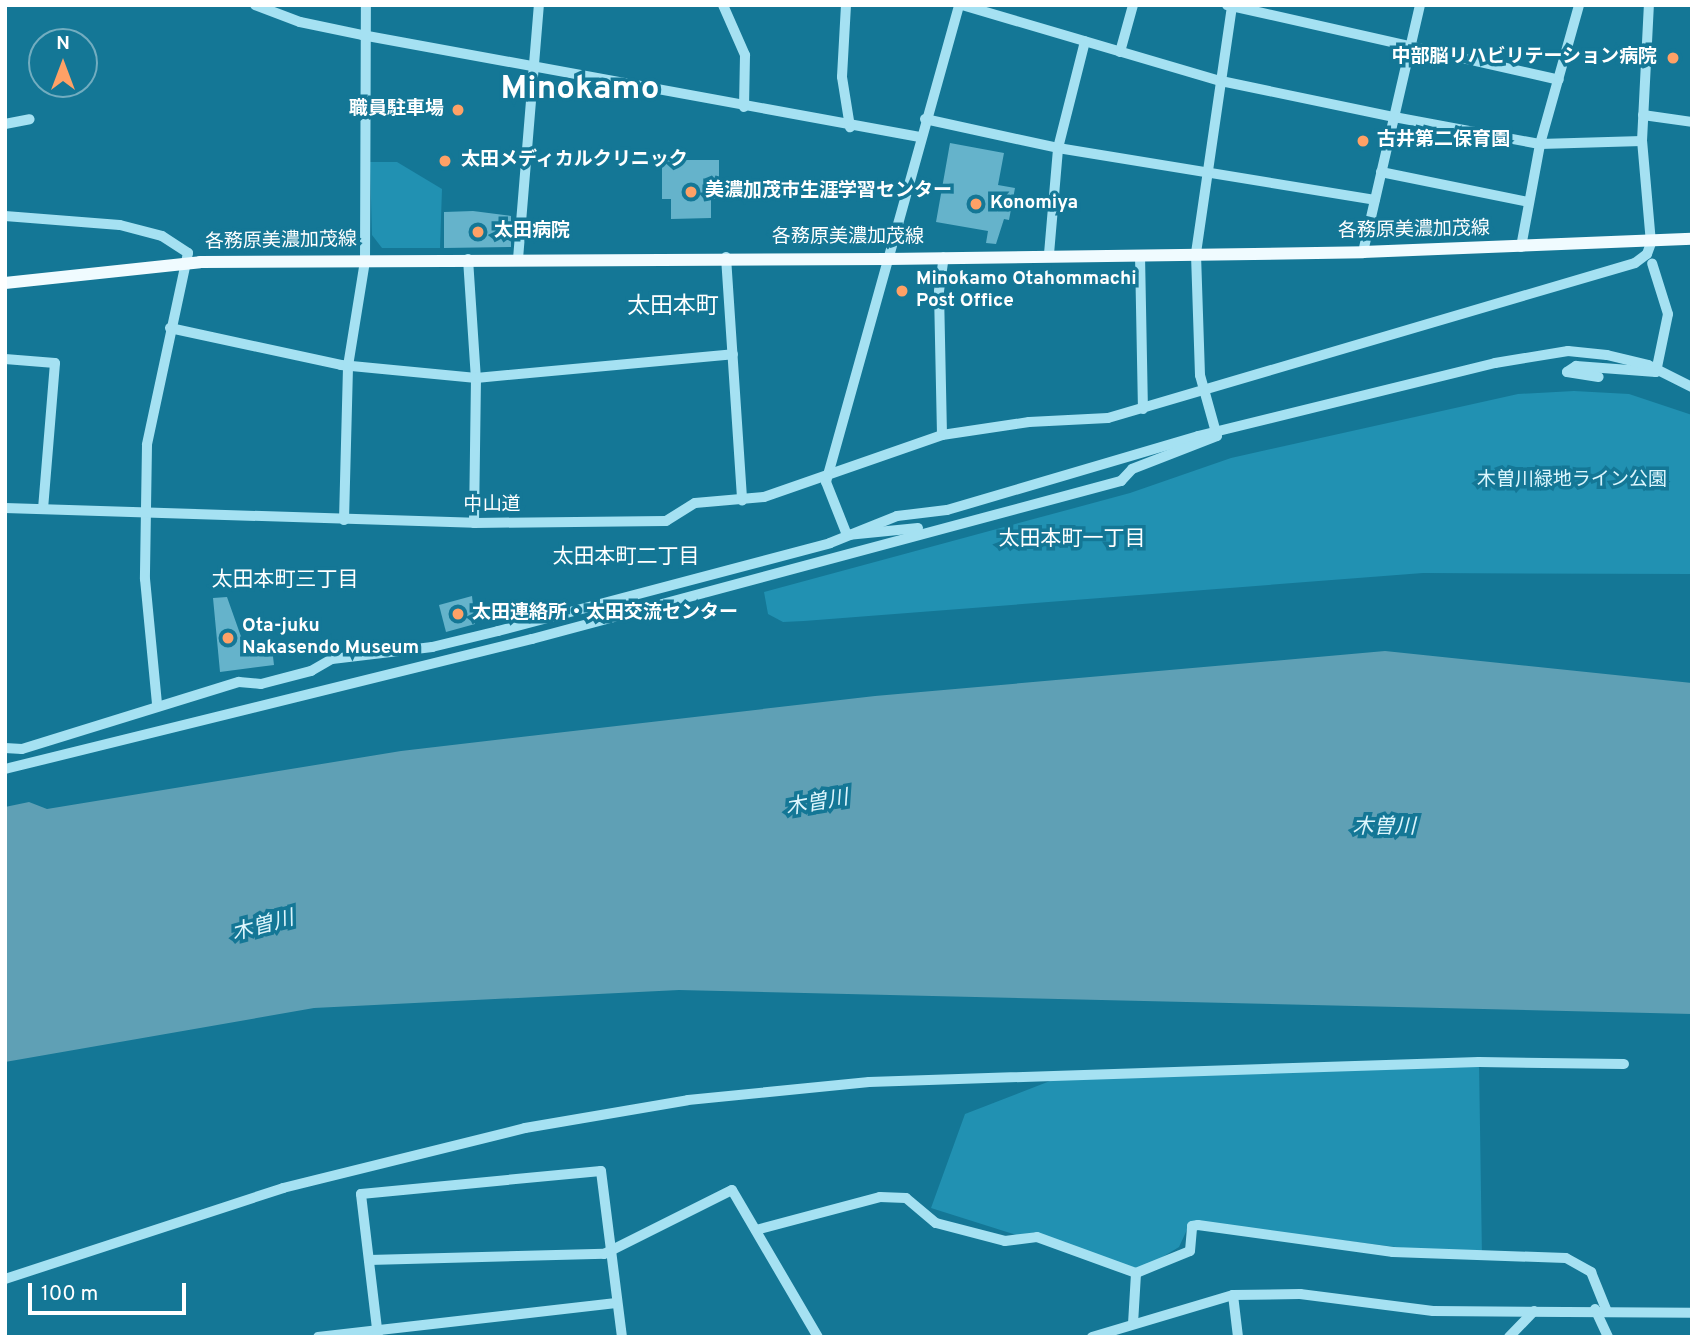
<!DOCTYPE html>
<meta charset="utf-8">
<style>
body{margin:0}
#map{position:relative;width:1697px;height:1342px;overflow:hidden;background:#147796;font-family:Overpass,"Noto Sans JP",sans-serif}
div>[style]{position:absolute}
.green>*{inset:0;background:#2191b2}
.water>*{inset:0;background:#5fa0b5}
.building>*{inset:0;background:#65b3cb}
.minor>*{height:10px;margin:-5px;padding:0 5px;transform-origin:5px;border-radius:5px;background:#a5e1f2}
.major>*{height:12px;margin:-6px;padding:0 6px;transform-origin:6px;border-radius:6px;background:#f0fbff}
.dots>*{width:19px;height:19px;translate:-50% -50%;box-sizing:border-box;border:4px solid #147796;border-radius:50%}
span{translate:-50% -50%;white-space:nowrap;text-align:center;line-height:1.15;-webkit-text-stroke:7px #147796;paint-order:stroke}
.poi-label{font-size:19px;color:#fff;font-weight:700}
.right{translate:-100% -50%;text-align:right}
.left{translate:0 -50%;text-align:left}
.street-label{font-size:19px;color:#fff}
.park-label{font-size:19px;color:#dcf6fd}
.neighbourhood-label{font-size:21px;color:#fff}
.water-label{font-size:21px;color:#dcf5fc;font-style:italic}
.quarter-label{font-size:23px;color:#fff}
.town-label{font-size:33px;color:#fff;font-weight:700}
.frame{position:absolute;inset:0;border:7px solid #fff;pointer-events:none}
.north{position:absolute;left:28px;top:28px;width:70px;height:70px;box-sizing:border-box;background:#147796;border:2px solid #72adc0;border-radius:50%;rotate:0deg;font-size:19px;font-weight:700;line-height:28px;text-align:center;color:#fff}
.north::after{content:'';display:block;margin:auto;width:24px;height:32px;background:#ffa166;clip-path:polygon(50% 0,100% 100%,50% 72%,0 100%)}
.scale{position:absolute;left:28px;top:1283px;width:158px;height:32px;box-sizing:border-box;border:4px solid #fff;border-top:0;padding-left:9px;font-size:21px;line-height:24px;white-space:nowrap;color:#fff;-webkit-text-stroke:5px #147796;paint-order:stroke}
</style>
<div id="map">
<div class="green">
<i style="clip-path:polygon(370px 162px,397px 162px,442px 189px,440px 248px,382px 248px,372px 235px)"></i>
<i style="clip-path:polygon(1574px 391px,1629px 394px,1692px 415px,1692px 574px,1423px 573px,804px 621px,783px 622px,768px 614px,764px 592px,1130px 493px,1231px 458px,1518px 394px)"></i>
<i style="clip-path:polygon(1479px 1062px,1482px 1258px,1191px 1221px,1179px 1247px,1136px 1273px,931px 1208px,965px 1114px,1068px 1074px)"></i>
</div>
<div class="water">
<i style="clip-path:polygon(1385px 651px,1692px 683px,1692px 1014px,679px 990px,314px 1008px,5px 1062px,5px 807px,29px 802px,47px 809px,401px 751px,875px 696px)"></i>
</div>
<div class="building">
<i style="clip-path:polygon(950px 143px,1004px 153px,998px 185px,1015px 188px,1009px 220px,1004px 219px,996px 244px,986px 243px,988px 231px,936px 222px)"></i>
<i style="clip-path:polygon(662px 160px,719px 160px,719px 199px,711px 199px,711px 218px,671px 219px,671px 199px,662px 199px)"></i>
<i style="clip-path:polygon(473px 211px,511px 216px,511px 247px,444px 248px,444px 212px)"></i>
<i style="clip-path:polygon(472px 596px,475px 624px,446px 632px,439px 605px)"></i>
<i style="clip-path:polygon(227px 597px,244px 645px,272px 648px,274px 665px,220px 672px,213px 598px)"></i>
</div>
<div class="minor">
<i style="left:255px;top:5px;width:48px;rotate:20.7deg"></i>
<i style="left:300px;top:22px;width:63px;rotate:11.8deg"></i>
<i style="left:362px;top:35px;width:567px;rotate:10.36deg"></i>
<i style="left:723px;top:5px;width:55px;rotate:66.3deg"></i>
<i style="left:745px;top:55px;width:52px;rotate:91.1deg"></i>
<i style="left:846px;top:5px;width:72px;rotate:93.2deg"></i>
<i style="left:842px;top:77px;width:51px;rotate:80.9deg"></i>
<i style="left:962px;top:5px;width:270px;rotate:16.4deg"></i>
<i style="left:1221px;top:81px;width:177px;rotate:11.8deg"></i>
<i style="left:1394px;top:117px;width:148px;rotate:10.5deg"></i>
<i style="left:1540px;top:144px;width:102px;rotate:-1.7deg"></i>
<i style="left:1227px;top:5px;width:340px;rotate:12.7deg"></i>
<i style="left:1120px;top:52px;width:49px;rotate:-74.5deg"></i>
<i style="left:1643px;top:115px;width:49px;rotate:8.1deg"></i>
<i style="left:925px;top:119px;width:136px;rotate:12.3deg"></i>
<i style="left:1058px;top:148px;width:321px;rotate:9.3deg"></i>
<i style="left:5px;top:124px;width:25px;rotate:-11deg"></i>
<i style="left:1381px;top:172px;width:151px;rotate:11.5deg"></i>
<i style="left:5px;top:216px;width:115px;rotate:4.5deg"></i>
<i style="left:120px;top:225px;width:43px;rotate:14.7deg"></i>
<i style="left:162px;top:236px;width:31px;rotate:33deg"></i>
<i style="left:188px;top:253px;width:196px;rotate:102.1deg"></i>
<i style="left:147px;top:445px;width:134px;rotate:90.9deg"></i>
<i style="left:145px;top:579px;width:126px;rotate:84.5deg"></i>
<i style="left:1521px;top:247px;width:105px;rotate:-79.5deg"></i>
<i style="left:1540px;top:144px;width:144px;rotate:-74.3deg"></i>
<i style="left:1363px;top:252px;width:253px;rotate:-77deg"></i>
<i style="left:1049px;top:254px;width:106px;rotate:-85.1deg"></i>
<i style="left:1058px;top:148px;width:110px;rotate:-75.8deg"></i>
<i style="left:1140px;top:255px;width:154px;rotate:88.9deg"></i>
<i style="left:726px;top:257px;width:244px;rotate:86.2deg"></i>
<i style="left:468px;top:259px;width:119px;rotate:86.2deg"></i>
<i style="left:476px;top:378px;width:145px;rotate:90.8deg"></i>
<i style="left:518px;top:259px;width:255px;rotate:-85.3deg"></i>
<i style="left:170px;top:328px;width:175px;rotate:12.2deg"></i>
<i style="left:341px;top:365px;width:136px;rotate:5.5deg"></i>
<i style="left:476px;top:378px;width:258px;rotate:-5.3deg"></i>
<i style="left:5px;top:359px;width:50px;rotate:4.6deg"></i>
<i style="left:55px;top:363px;width:146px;rotate:94.7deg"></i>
<i style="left:1567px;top:372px;width:11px;rotate:-34deg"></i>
<i style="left:1576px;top:366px;width:80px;rotate:4.3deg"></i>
<i style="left:1656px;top:372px;width:59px;rotate:-78.3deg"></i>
<i style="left:1668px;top:314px;width:53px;rotate:-107.4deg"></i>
<i style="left:1567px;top:372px;width:32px;rotate:9deg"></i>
<i style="left:942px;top:435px;width:144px;rotate:-91.2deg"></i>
<i style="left:939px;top:291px;width:34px;rotate:-82deg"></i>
<i style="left:5px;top:508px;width:469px;rotate:1.8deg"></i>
<i style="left:474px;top:523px;width:192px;rotate:-0.6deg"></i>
<i style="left:666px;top:521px;width:34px;rotate:-32deg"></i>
<i style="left:695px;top:503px;width:69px;rotate:-5deg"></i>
<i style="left:764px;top:497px;width:188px;rotate:-19.2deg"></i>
<i style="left:942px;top:435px;width:88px;rotate:-8.5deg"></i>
<i style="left:1029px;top:422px;width:79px;rotate:-2.9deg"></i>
<i style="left:1108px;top:418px;width:549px;rotate:-16.39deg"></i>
<i style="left:1635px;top:263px;width:15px;rotate:-37deg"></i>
<i style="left:1647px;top:254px;width:12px;rotate:-70deg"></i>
<i style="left:1651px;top:243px;width:102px;rotate:-95deg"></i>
<i style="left:1642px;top:141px;width:136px;rotate:-87.1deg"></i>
<i style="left:344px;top:520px;width:154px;rotate:-88.5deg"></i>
<i style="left:348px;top:366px;width:106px;rotate:-80.8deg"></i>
<i style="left:365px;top:261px;width:256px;rotate:-89.8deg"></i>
<i style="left:918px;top:528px;width:71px;rotate:174.4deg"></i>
<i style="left:847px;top:535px;width:57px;rotate:-111.6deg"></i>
<i style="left:826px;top:482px;width:495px;rotate:-74.4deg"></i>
<i style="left:5px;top:748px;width:17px;rotate:3deg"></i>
<i style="left:22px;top:749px;width:227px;rotate:-17.2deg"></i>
<i style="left:239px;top:682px;width:22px;rotate:5deg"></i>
<i style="left:261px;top:684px;width:52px;rotate:-14.6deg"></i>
<i style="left:311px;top:671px;width:24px;rotate:-30deg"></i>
<i style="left:332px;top:659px;width:101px;rotate:-6.8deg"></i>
<i style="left:432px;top:647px;width:68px;rotate:-13.6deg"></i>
<i style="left:498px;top:631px;width:343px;rotate:-14.8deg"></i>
<i style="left:830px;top:543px;width:72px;rotate:-21.9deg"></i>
<i style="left:897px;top:516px;width:50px;rotate:-6.8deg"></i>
<i style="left:947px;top:510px;width:262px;rotate:-16.4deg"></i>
<i style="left:1198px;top:436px;width:306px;rotate:-13.8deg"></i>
<i style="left:1495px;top:363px;width:74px;rotate:-9.3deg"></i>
<i style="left:1568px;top:351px;width:39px;rotate:6deg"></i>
<i style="left:1607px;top:355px;width:42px;rotate:13.7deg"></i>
<i style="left:1648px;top:365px;width:49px;rotate:26.6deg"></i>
<i style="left:5px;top:769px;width:543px;rotate:-13.86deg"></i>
<i style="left:532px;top:639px;width:610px;rotate:-15.02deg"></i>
<i style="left:1121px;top:481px;width:16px;rotate:-47deg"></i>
<i style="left:1132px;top:469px;width:91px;rotate:-21.2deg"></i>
<i style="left:1217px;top:436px;width:63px;rotate:-105.6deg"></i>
<i style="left:1200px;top:375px;width:122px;rotate:-91.9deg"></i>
<i style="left:1196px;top:253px;width:251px;rotate:-81.7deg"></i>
<i style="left:756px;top:1230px;width:128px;rotate:-14.9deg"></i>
<i style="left:880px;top:1197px;width:26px;rotate:2deg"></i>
<i style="left:906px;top:1198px;width:39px;rotate:40deg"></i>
<i style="left:936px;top:1223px;width:71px;rotate:14.6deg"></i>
<i style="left:1005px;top:1241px;width:32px;rotate:-7deg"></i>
<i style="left:1037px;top:1237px;width:105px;rotate:20deg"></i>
<i style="left:369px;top:1260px;width:235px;rotate:-1.5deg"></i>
<i style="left:604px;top:1254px;width:143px;rotate:-26.6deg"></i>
<i style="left:732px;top:1190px;width:170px;rotate:59.7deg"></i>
<i style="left:5px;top:1279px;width:293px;rotate:-18.1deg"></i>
<i style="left:283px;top:1188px;width:249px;rotate:-13.9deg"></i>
<i style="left:525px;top:1128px;width:165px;rotate:-9.7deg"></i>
<i style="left:688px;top:1100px;width:182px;rotate:-5.7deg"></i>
<i style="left:869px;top:1082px;width:610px;rotate:-1.88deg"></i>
<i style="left:1479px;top:1062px;width:145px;rotate:0.8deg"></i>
<i style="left:1233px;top:1295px;width:42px;rotate:83.2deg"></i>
<i style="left:1595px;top:1309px;width:31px;rotate:65deg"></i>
<i style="left:1133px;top:1324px;width:51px;rotate:-86.6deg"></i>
<i style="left:1136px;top:1273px;width:58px;rotate:-22.2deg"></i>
<i style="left:1190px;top:1251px;width:25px;rotate:-85deg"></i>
<i style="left:1192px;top:1226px;width:6px;rotate:-9deg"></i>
<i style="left:1198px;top:1225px;width:197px;rotate:7.9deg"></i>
<i style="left:1393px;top:1252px;width:173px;rotate:2deg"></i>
<i style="left:1566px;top:1258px;width:29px;rotate:29deg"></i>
<i style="left:1591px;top:1272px;width:40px;rotate:68deg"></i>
<i style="left:318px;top:1337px;width:300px;rotate:-6.5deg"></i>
<i style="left:378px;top:1337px;width:144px;rotate:-96.8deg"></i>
<i style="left:361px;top:1194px;width:241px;rotate:-5.5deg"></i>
<i style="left:601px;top:1171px;width:167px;rotate:82.8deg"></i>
<i style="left:1092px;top:1337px;width:147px;rotate:-16.6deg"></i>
<i style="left:1233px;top:1295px;width:67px;rotate:-0.9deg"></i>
<i style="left:1300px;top:1294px;width:134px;rotate:7.3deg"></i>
<i style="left:1433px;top:1311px;width:259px;rotate:0.4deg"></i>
<i style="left:1509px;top:1337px;width:36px;rotate:-46deg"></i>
</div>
<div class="major">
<i style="left:5px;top:283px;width:196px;rotate:-6.1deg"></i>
<i style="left:200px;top:262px;width:688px;rotate:-0.25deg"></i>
<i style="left:888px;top:259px;width:475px;rotate:-0.8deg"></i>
<i style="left:1363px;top:252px;width:329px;rotate:-2.3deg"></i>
</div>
<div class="dots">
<i style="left:1673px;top:58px;background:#ffa166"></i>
<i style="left:458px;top:110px;background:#ffa166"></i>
<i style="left:1363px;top:141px;background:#ffa166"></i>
<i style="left:445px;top:161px;background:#ffa166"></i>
<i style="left:691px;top:192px;background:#ffa166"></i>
<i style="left:976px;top:204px;background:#ffa166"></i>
<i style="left:478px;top:232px;background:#ffa166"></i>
<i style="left:902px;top:291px;background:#ffa166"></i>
<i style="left:458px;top:614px;background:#ffa166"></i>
<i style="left:228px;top:638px;background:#ffa166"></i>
</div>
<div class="poi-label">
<span class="right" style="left:1657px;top:58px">中部脳リハビリテーション病院</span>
<span class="right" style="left:444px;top:110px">職員駐車場</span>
<span class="left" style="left:1377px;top:141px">古井第二保育園</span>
<span class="left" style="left:461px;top:161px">太田メディカルクリニック</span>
<span class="left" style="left:705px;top:192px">美濃加茂市生涯学習センター</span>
<span class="left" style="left:990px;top:204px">Konomiya</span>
<span class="left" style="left:494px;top:232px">太田病院</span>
<span class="left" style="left:916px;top:291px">Minokamo Otahommachi<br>Post Office</span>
<span class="left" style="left:472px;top:614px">太田連絡所・太田交流センター</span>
<span class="left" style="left:242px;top:638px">Ota-juku<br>Nakasendo Museum</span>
</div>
<div class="street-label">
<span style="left:1414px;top:231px;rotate:-1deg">各務原美濃加茂線</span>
<span style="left:848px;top:238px">各務原美濃加茂線</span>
<span style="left:281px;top:242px;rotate:-1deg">各務原美濃加茂線</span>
<span style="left:492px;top:506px">中山道</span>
</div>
<div class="park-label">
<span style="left:1572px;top:481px">木曽川緑地ライン公園</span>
</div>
<div class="neighbourhood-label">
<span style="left:1072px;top:540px">太田本町一丁目</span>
<span style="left:626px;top:558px">太田本町二丁目</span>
<span style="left:285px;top:581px">太田本町三丁目</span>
</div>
<div class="water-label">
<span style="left:817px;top:804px;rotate:-10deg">木曽川</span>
<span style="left:1384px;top:828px">木曽川</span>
<span style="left:263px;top:927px;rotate:-15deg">木曽川</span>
</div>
<div class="quarter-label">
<span style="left:673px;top:308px">太田本町</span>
</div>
<div class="town-label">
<span style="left:580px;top:91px">Minokamo</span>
</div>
<div class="frame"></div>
<div class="north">N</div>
<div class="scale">100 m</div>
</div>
